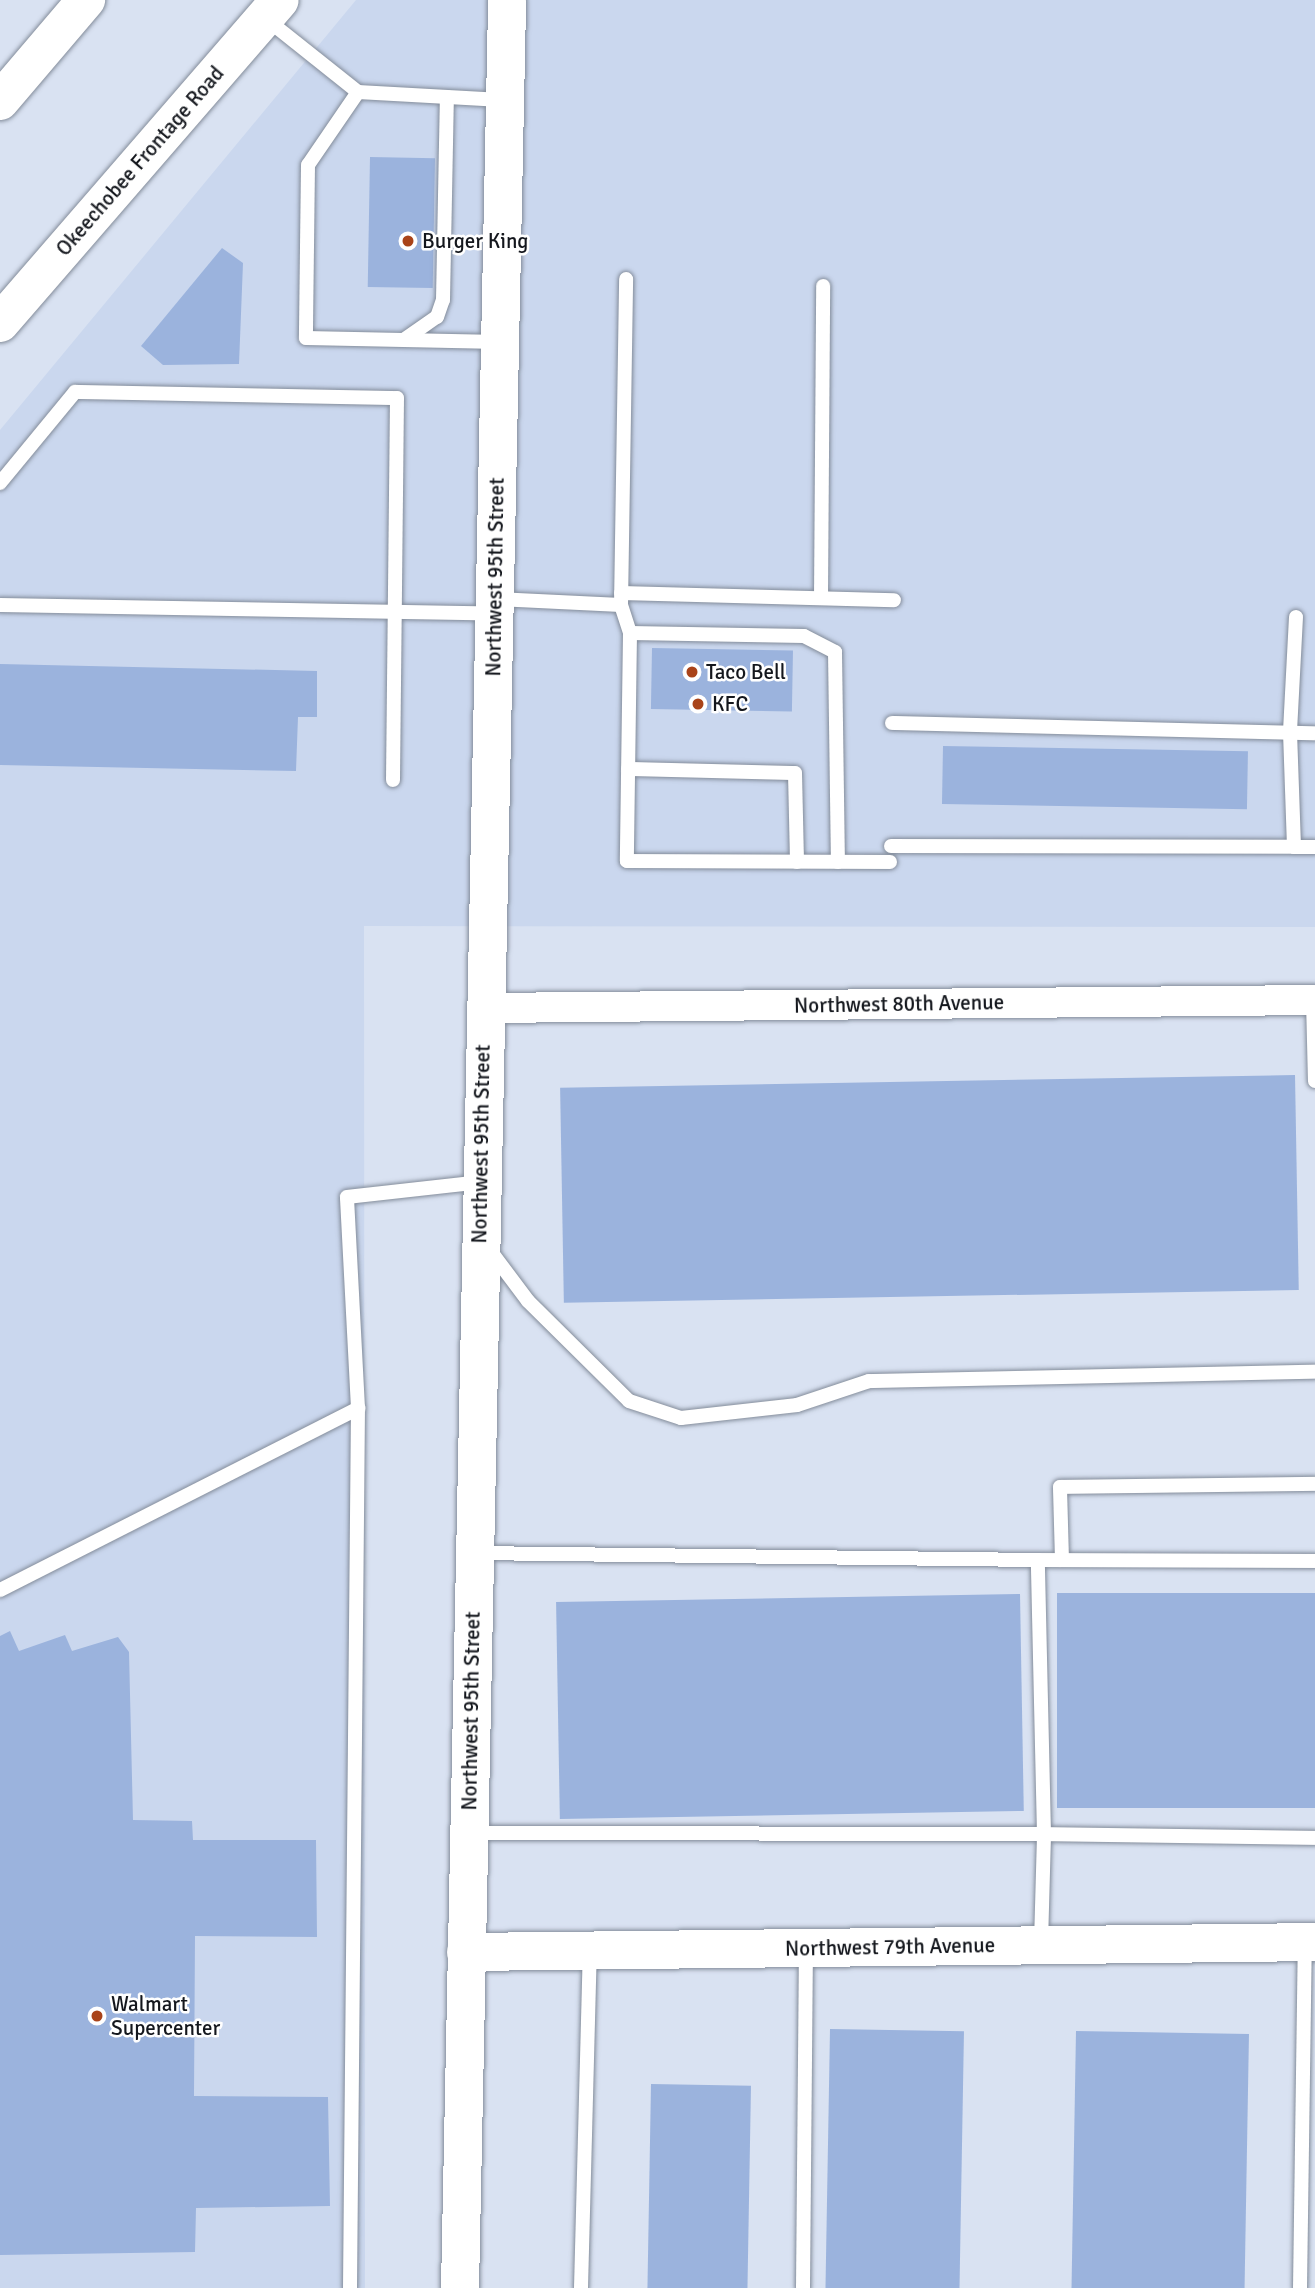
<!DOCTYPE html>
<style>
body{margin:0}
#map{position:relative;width:1315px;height:2288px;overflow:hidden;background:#d9e2f2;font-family:Signika,sans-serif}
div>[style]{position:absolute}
.built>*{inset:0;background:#cad7ee}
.building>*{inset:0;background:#9bb3dd;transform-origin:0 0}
.roads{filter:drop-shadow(0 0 2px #838c9a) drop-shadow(0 0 2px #838c9a)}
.lane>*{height:14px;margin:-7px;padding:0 7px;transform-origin:7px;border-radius:7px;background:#fff}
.street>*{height:30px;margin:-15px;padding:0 15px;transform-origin:15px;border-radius:15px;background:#fff}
.secondary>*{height:38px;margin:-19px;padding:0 19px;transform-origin:19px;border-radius:19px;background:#fff}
.highway>*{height:38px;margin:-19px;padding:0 19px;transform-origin:19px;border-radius:19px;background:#fff}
.dots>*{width:19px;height:19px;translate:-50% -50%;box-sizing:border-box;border:4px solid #fff;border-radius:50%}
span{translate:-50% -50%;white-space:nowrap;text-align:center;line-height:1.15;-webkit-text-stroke:5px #fff;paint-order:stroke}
.street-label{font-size:21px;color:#14171d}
.poi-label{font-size:21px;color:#14171d}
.left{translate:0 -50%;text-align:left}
</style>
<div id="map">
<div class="built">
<i style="clip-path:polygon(356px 0,1315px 0,1315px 927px,364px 926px,365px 2288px,0 2288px,0 430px)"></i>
</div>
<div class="building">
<i style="left:370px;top:157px;width:65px;height:130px;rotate:1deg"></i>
<i style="clip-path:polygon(222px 248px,243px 263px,239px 364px,163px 365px,141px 346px)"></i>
<i style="left:652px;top:648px;width:141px;height:61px;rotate:1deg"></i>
<i style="clip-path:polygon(0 664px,317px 671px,317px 717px,298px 717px,296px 771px,0 765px)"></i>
<i style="left:943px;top:746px;width:305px;height:58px;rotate:1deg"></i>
<i style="left:1295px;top:1075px;width:215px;height:735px;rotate:89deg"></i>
<i style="left:1057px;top:1593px;width:258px;height:215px"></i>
<i style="left:1020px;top:1594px;width:217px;height:464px;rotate:89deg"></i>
<i style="clip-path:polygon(10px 1631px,19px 1651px,65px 1635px,72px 1651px,118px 1637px,129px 1652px,133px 1820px,192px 1821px,193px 1840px,316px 1840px,317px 1937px,195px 1936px,194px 2096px,328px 2097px,330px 2206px,196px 2208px,195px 2252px,0 2255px,0 1636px)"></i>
<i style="left:830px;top:2029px;width:134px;height:259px;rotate:1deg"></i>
<i style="left:1076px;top:2031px;width:173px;height:257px;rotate:1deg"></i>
<i style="left:651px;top:2084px;width:100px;height:204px;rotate:1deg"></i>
</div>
<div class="roads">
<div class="lane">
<i style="left:265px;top:18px;width:119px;rotate:38.5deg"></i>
<i style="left:358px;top:92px;width:144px;rotate:3.2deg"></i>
<i style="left:358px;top:92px;width:88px;rotate:124.4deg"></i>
<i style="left:308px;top:165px;width:173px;rotate:90.7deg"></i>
<i style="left:306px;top:338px;width:194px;rotate:1.2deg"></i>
<i style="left:405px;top:339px;width:39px;rotate:-35deg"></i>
<i style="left:437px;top:317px;width:18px;rotate:-71deg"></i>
<i style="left:443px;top:300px;width:203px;rotate:-88.9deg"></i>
<i style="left:0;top:483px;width:118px;rotate:-50.5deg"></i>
<i style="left:75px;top:392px;width:322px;rotate:1.1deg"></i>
<i style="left:397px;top:398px;width:382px;rotate:90.6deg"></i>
<i style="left:621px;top:593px;width:273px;rotate:1.5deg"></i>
<i style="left:821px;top:598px;width:312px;rotate:-89.6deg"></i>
<i style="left:495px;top:599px;width:126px;rotate:2.7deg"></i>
<i style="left:621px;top:605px;width:29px;rotate:72deg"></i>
<i style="left:630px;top:633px;width:228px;rotate:90.8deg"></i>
<i style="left:627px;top:861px;width:263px;rotate:0.2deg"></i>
<i style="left:0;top:605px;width:492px;rotate:1deg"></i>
<i style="left:621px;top:605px;width:326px;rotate:-89.1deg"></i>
<i style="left:1296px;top:617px;width:115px;rotate:93deg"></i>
<i style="left:1290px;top:732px;width:115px;rotate:88deg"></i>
<i style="left:1294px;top:847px;width:21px"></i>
<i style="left:630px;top:633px;width:174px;rotate:1deg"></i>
<i style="left:804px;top:636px;width:35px;rotate:27deg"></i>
<i style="left:835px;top:652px;width:210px;rotate:89.2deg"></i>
<i style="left:892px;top:723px;width:423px;rotate:1.4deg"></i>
<i style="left:628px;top:769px;width:167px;rotate:1.4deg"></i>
<i style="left:795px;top:773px;width:89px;rotate:88.7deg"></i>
<i style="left:891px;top:846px;width:403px;rotate:0.1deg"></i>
<i style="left:1313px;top:1000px;width:81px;rotate:88.6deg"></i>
<i style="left:489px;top:1249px;width:65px;rotate:53.1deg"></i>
<i style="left:528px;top:1301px;width:142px;rotate:44.7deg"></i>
<i style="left:629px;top:1401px;width:55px;rotate:18.1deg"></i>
<i style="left:681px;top:1418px;width:117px;rotate:-6.4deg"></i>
<i style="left:797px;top:1405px;width:76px;rotate:-18.4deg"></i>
<i style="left:869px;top:1381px;width:446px;rotate:-1.2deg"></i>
<i style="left:1038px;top:1560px;width:277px;rotate:0.2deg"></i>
<i style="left:1062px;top:1560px;width:73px;rotate:-91.6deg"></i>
<i style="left:1060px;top:1487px;width:255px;rotate:-0.7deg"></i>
<i style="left:0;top:1590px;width:402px;rotate:-26.9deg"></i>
<i style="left:470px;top:1833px;width:574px;rotate:0.1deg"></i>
<i style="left:1044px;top:1834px;width:274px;rotate:-91.3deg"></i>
<i style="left:1038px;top:1560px;width:563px;rotate:-179.29deg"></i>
<i style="left:1041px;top:1943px;width:109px;rotate:-88.4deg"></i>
<i style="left:1044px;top:1834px;width:271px;rotate:0.8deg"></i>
<i style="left:350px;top:2288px;width:880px;rotate:-89.48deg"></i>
<i style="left:358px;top:1408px;width:211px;rotate:-93deg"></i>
<i style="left:347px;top:1197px;width:135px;rotate:-6.4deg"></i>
<i style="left:581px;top:2288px;width:336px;rotate:-88.5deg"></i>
<i style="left:803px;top:2288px;width:338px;rotate:-89.5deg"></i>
<i style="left:1300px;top:2288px;width:344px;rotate:-89.2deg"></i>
</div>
<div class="street">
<i style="left:484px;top:1008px;width:831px;rotate:-0.55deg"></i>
</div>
<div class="secondary">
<i style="left:0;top:323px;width:427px;rotate:-49.1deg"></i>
<i style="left:466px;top:1952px;width:849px;rotate:-0.67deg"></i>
<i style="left:460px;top:2288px;width:2288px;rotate:-88.82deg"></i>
</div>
<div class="highway">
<i style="left:0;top:101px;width:133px;rotate:-49.6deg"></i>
</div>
</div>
<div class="dots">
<i style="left:408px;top:241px;background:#a94319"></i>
<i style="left:692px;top:672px;background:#a94319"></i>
<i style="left:698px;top:704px;background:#a94319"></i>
<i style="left:97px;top:2016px;background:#a94319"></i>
</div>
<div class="street-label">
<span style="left:140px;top:161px;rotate:-49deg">Okeechobee Frontage Road</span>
<span style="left:495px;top:577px;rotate:-89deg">Northwest 95th Street</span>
<span style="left:899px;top:1004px;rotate:-1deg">Northwest 80th Avenue</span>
<span style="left:481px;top:1144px;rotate:-89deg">Northwest 95th Street</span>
<span style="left:471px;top:1711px;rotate:-89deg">Northwest 95th Street</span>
<span style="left:890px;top:1947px;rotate:-1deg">Northwest 79th Avenue</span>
</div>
<div class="poi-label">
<span class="left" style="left:422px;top:241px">Burger King</span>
<span class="left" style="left:706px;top:672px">Taco Bell</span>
<span class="left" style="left:712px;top:704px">KFC</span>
<span class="left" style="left:111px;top:2016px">Walmart<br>Supercenter</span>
</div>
</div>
